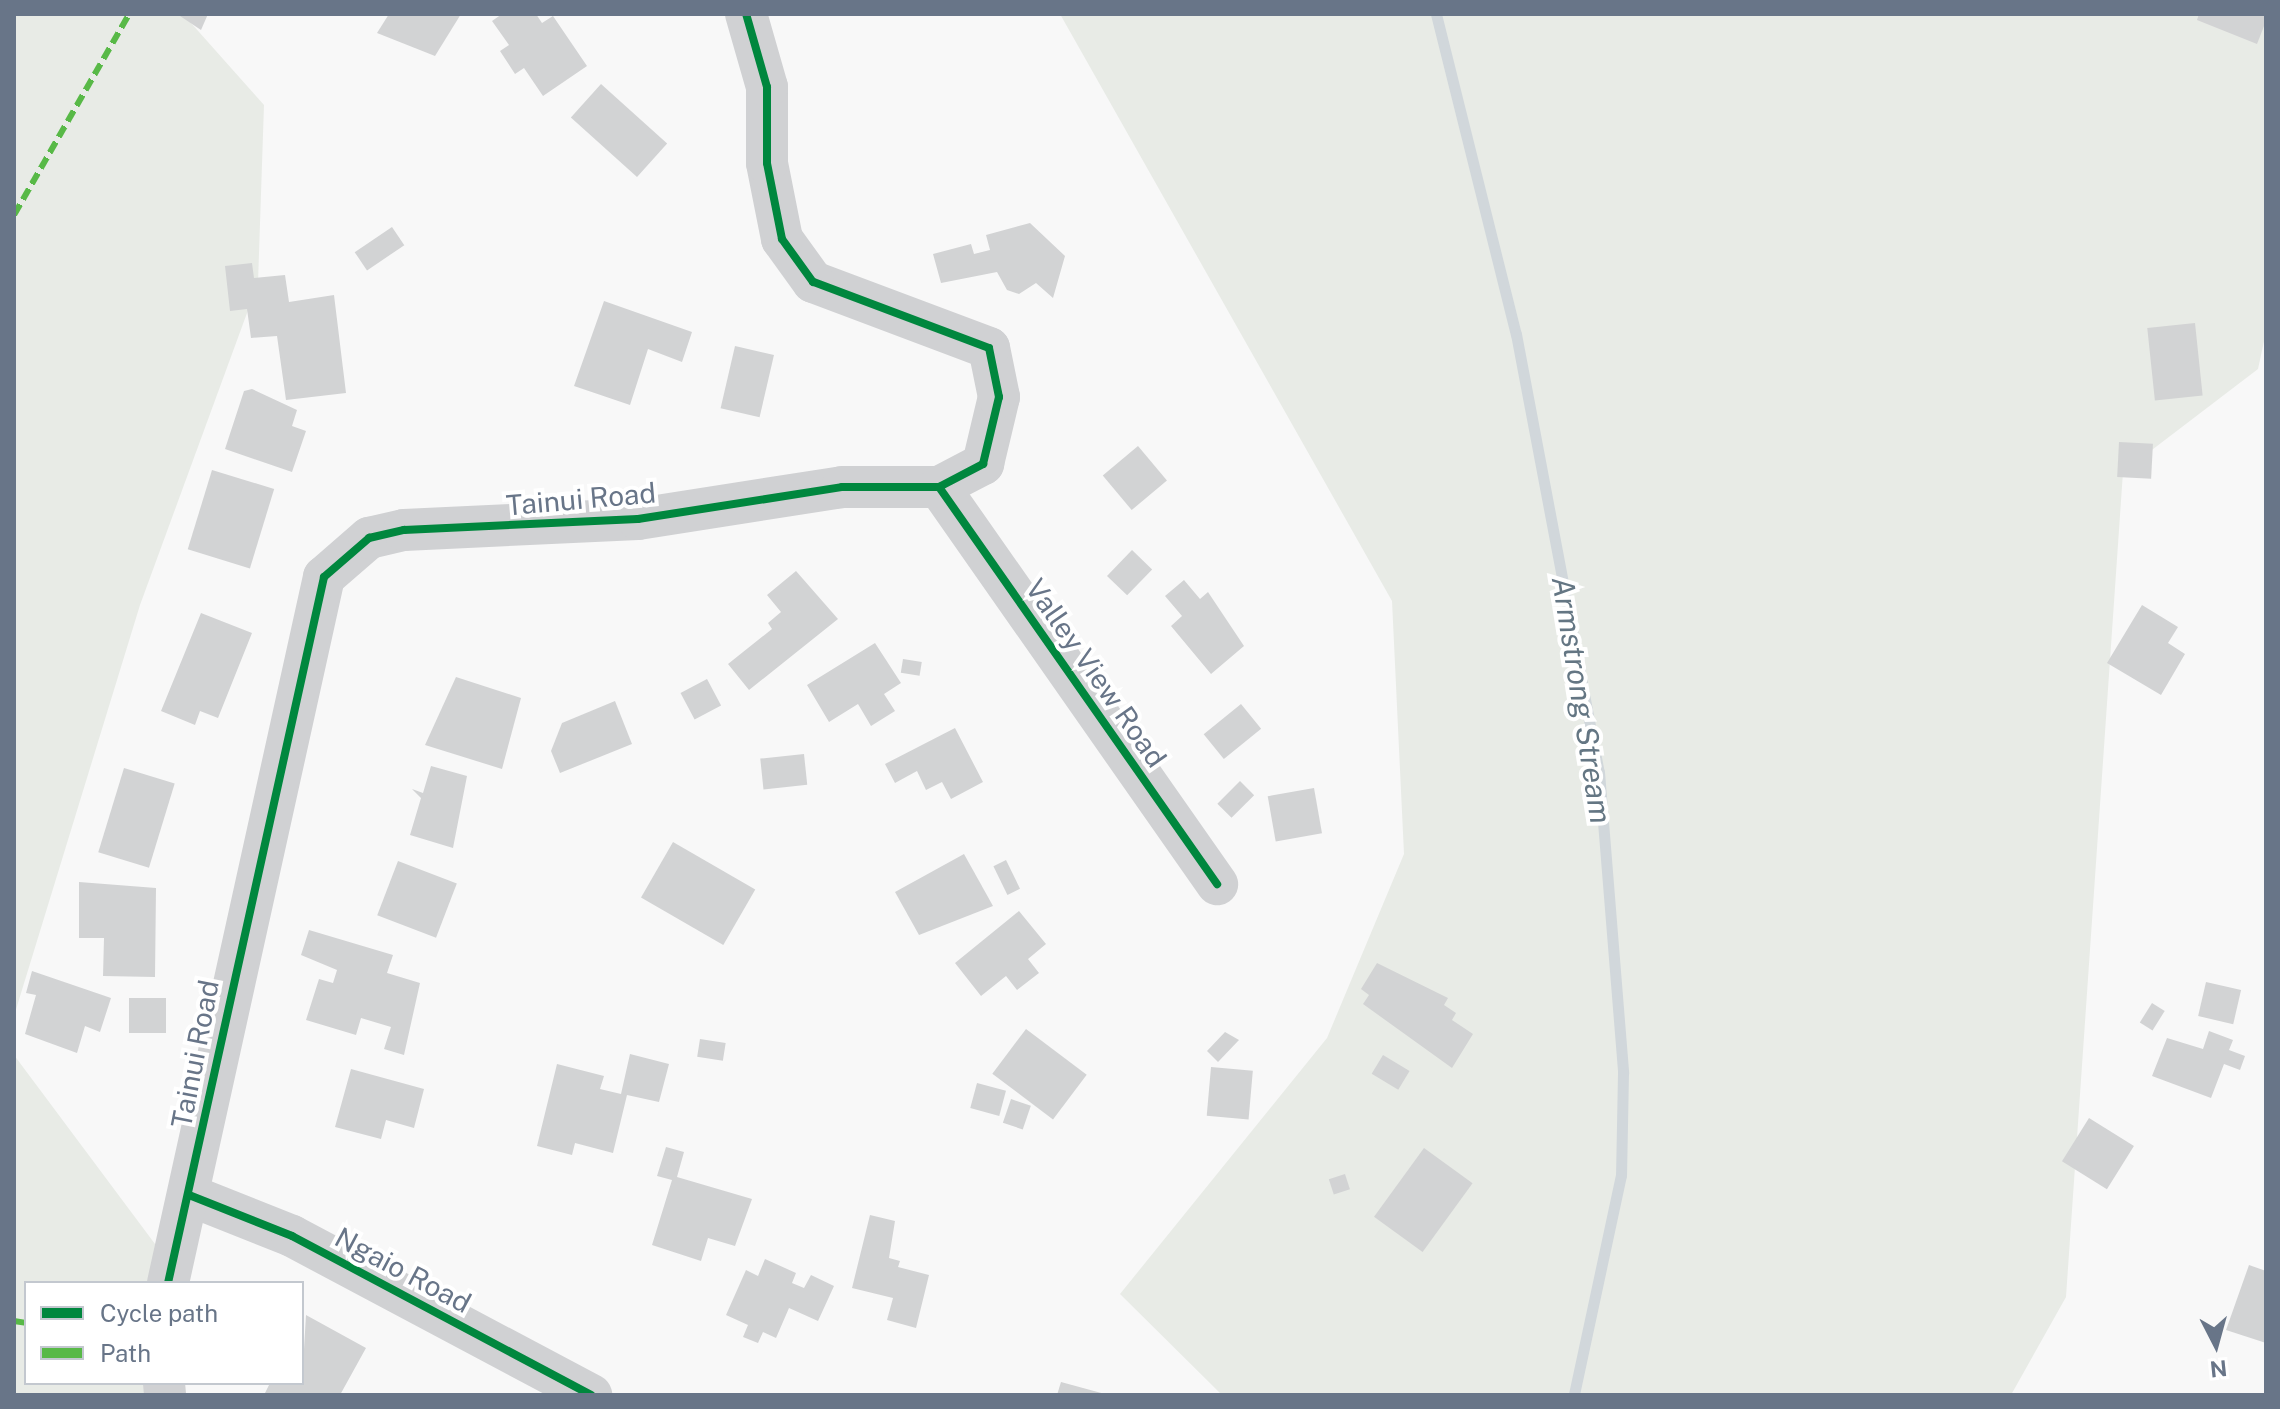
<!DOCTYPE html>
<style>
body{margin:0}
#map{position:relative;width:2280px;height:1409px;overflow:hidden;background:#f8f8f8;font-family:"Public Sans",sans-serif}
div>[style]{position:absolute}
.green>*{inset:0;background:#e8ebe6}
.stream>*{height:11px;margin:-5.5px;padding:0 5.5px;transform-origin:5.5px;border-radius:5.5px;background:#d1d7db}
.building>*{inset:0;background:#d2d3d4;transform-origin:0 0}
.minor>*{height:42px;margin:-21px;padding:0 21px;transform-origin:21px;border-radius:21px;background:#d0d1d3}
.quiet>*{height:6px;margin-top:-3px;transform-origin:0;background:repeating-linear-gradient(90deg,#58b947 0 12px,transparent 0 18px)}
.cycleway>*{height:8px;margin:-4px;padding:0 4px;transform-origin:4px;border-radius:4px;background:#00873e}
span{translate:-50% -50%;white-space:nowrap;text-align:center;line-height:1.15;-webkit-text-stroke:8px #fff;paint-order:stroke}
.street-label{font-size:28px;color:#687588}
.water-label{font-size:30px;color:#647683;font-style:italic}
.frame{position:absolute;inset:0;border:16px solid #687588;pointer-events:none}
.legend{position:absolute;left:24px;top:1281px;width:280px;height:104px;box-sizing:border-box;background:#fff;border:2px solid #c3c8cf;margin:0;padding:10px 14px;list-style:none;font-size:24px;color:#687588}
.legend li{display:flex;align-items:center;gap:16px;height:40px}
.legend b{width:40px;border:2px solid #c3c8cf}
.north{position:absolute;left:2176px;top:1305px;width:80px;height:80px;-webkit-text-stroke:6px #fff;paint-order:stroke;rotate:174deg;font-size:22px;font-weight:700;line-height:32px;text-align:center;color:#687588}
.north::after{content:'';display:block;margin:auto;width:28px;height:36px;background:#687588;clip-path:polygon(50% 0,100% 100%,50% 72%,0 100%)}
</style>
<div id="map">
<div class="green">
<i style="clip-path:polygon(14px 14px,183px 14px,264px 105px,258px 283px,140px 605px,14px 1016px)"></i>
<i style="clip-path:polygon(1060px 14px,2266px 14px,2266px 332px,2258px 369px,2123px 472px,2066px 1297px,2011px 1395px,1222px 1395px,1120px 1294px,1327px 1038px,1404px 854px,1392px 601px)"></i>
<i style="clip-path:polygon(14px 1055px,155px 1244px,153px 1283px,26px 1283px,26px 1383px,147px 1383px,146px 1395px,14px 1395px)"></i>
</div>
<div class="stream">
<i style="left:1436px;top:14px;width:330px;rotate:76deg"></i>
<i style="left:1516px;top:334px;width:446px;rotate:79.3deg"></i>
<i style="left:1599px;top:772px;width:302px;rotate:85.4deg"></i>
<i style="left:1623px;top:1073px;width:102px;rotate:91.1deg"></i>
<i style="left:1621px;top:1175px;width:225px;rotate:102.1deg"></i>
</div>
<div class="building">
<i style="clip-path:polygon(177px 14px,208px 14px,201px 30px)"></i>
<i style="clip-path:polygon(389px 14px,461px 14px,435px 56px,377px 33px)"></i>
<i style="clip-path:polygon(502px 14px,536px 14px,542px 23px,553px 16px,587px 66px,543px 96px,524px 68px,515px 74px,500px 51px,509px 45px,492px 21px)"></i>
<i style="clip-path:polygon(2199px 14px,2266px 14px,2266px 21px,2257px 44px,2197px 20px)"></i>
<i style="left:601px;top:84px;width:89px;height:45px;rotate:42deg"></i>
<i style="clip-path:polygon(1030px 223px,1065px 256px,1053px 298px,1036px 283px,1019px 294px,1007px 290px,997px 272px,941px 283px,933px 254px,971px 244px,974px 254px,990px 250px,986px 235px)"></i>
<i style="left:392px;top:227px;width:22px;height:45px;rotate:56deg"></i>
<i style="clip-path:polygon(252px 263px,254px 278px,285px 275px,289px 302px,334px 295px,346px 393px,286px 400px,277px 336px,251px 338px,247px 309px,230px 311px,225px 266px)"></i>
<i style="clip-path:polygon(604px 301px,692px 332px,682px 362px,648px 349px,630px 405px,574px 386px)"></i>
<i style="left:2195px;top:323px;width:73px;height:48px;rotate:84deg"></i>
<i style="left:735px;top:346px;width:40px;height:64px;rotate:13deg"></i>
<i style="clip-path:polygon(252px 389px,297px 410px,292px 426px,306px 431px,292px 472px,225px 449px,244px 391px)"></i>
<i style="left:2119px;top:442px;width:34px;height:35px;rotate:3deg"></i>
<i style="left:1138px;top:446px;width:45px;height:46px;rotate:50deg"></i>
<i style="left:212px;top:470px;width:65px;height:83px;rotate:17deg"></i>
<i style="left:1132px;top:550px;width:28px;height:36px;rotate:44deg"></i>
<i style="clip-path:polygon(796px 571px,838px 619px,749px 690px,728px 664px,772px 629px,768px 623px,781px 612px,767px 595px)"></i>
<i style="clip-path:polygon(1184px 580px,1200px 599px,1208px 592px,1244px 646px,1211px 674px,1171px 626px,1182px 616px,1165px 596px)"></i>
<i style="clip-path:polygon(2142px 605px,2178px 627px,2168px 643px,2185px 654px,2161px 695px,2107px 663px)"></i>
<i style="clip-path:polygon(201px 613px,252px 633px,218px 718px,200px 711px,195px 725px,161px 711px)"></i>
<i style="clip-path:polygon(875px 643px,901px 683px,884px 694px,895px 711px,871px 726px,858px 704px,829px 722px,807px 685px)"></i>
<i style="left:903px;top:659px;width:19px;height:14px;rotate:9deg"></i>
<i style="clip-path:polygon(456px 677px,521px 698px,502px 769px,425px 745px)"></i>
<i style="left:707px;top:679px;width:30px;height:30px;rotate:62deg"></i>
<i style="clip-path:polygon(615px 701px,632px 744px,560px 773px,551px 751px,562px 723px)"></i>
<i style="left:1241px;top:704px;width:32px;height:48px;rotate:51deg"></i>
<i style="clip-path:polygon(955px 728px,983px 782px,951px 799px,942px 782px,926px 790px,917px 771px,895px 783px,885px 764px)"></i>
<i style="left:804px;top:754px;width:31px;height:44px;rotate:84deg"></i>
<i style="clip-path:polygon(431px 766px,467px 776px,453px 848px,410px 835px,421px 798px,412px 789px,423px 793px)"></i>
<i style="left:124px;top:768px;width:53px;height:88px;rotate:17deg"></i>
<i style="left:1240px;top:781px;width:20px;height:32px;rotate:45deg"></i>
<i style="left:1314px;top:788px;width:46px;height:47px;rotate:80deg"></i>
<i style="left:673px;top:842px;width:95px;height:64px;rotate:30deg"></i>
<i style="clip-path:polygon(964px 854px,993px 906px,919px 935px,895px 892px)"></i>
<i style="left:1006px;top:860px;width:32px;height:14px;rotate:64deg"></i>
<i style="left:398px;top:861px;width:63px;height:58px;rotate:21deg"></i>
<i style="clip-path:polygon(79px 882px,156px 888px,155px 977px,103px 976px,104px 938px,79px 938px)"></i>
<i style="clip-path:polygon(1019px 911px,1046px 944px,1028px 959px,1039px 973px,1017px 990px,1006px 976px,981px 996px,955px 963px)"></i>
<i style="clip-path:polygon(309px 930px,393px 955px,387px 973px,420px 983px,404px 1055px,384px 1049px,391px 1027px,361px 1018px,356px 1035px,306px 1020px,319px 979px,333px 983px,337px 970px,301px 955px)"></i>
<i style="clip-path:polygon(1377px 963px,1448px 998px,1444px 1005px,1456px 1013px,1452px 1020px,1473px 1034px,1452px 1068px,1363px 1004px,1369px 995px,1361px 989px)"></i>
<i style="clip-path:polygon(32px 971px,111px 998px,100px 1032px,85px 1026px,77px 1053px,25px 1034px,36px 995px,26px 993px)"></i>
<i style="left:2206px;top:982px;width:36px;height:35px;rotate:13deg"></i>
<i style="left:129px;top:998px;width:37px;height:35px"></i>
<i style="left:2152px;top:1003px;width:15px;height:23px;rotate:32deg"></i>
<i style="left:1026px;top:1029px;width:76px;height:56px;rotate:37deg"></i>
<i style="clip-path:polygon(2209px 1031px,2233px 1040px,2229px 1050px,2245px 1056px,2240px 1070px,2224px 1064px,2211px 1098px,2152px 1076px,2167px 1038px,2203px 1049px)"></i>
<i style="clip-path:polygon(1225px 1032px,1239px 1040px,1218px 1062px,1207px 1051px)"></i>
<i style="left:700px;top:1039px;width:26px;height:18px;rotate:9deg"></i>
<i style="clip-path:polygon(630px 1054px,669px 1064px,659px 1102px,627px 1095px,613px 1153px,575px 1143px,572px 1155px,537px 1146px,557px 1064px,604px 1076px,600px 1089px,621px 1094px)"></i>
<i style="left:1383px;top:1055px;width:31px;height:22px;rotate:31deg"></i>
<i style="left:1211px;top:1067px;width:42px;height:49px;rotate:5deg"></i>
<i style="clip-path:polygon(351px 1069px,424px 1089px,414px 1128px,386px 1120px,381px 1139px,335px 1127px)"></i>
<i style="left:977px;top:1083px;width:30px;height:26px;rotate:15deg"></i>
<i style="left:1011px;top:1099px;width:21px;height:25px;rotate:19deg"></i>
<i style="left:2089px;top:1118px;width:53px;height:51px;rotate:32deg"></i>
<i style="clip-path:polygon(666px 1147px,684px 1152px,677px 1177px,752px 1199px,735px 1246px,708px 1238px,701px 1261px,652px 1245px,672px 1180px,657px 1176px)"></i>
<i style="left:1424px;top:1148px;width:60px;height:85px;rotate:36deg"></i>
<i style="left:1345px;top:1174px;width:16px;height:17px;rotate:72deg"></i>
<i style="clip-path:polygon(870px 1215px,895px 1221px,889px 1258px,900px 1261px,898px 1267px,929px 1275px,916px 1328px,887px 1320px,893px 1298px,852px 1288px)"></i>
<i style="clip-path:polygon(765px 1259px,796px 1273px,792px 1283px,804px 1288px,811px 1275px,834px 1286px,818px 1321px,789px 1308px,776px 1338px,763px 1332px,758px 1343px,743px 1337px,748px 1325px,726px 1315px,746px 1270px,758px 1276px)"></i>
<i style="clip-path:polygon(2249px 1265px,2266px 1271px,2266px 1343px,2226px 1330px)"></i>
<i style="clip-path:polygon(306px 1315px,366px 1348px,340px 1395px,264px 1395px,270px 1383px,302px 1383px)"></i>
<i style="clip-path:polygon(1061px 1382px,1105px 1394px,1105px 1395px,1057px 1395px)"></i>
</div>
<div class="minor">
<i style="left:939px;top:487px;width:485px;rotate:55deg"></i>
<i style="left:189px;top:1195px;width:111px;rotate:21.7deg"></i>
<i style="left:292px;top:1236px;width:339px;rotate:28deg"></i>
<i style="left:168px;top:1283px;width:723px;rotate:-77.54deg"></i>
<i style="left:324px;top:577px;width:60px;rotate:-40.9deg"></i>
<i style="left:369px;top:538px;width:36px;rotate:-13deg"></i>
<i style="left:404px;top:530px;width:234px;rotate:-2.7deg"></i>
<i style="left:638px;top:519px;width:206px;rotate:-8.9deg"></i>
<i style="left:842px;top:487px;width:97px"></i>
<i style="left:939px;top:487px;width:50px;rotate:-27.6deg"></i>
<i style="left:983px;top:464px;width:69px;rotate:-76.6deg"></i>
<i style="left:999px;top:397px;width:50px;rotate:-101.5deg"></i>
<i style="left:989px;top:348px;width:188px;rotate:-159.4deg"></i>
<i style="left:813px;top:282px;width:53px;rotate:-125.8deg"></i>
<i style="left:782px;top:239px;width:77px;rotate:-101.2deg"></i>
<i style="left:767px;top:163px;width:76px;rotate:-90deg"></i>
<i style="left:767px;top:87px;width:76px;rotate:-106deg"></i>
<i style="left:164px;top:1383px;width:12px;rotate:85deg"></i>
</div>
<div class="quiet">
<i style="left:14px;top:215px;width:232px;rotate:-60.2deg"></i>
<i style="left:14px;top:1321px;width:12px;rotate:9deg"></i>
</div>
<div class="cycleway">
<i style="left:939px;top:487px;width:485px;rotate:55deg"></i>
<i style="left:189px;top:1195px;width:111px;rotate:21.7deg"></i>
<i style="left:292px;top:1236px;width:339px;rotate:28deg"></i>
<i style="left:168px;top:1283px;width:723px;rotate:-77.54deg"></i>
<i style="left:324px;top:577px;width:60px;rotate:-40.9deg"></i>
<i style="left:369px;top:538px;width:36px;rotate:-13deg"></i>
<i style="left:404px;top:530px;width:234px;rotate:-2.7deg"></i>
<i style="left:638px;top:519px;width:206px;rotate:-8.9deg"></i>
<i style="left:842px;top:487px;width:97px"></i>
<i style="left:939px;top:487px;width:50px;rotate:-27.6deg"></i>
<i style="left:983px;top:464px;width:69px;rotate:-76.6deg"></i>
<i style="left:999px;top:397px;width:50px;rotate:-101.5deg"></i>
<i style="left:989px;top:348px;width:188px;rotate:-159.4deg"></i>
<i style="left:813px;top:282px;width:53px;rotate:-125.8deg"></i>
<i style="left:782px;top:239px;width:77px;rotate:-101.2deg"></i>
<i style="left:767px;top:163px;width:76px;rotate:-90deg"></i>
<i style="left:767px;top:87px;width:76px;rotate:-106deg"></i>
</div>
<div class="street-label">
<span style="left:581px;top:499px;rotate:-5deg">Tainui Road</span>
<span style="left:1096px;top:673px;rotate:55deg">Valley View Road</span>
<span style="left:195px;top:1054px;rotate:-79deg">Tainui Road</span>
<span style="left:403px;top:1270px;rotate:28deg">Ngaio Road</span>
</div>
<div class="water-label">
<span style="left:1582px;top:700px;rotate:81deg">Armstrong Stream</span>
</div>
<div class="frame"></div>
<ul class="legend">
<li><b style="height:10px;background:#00873e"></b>Cycle path</li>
<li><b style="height:10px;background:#58b947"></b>Path</li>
</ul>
<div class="north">N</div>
</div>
